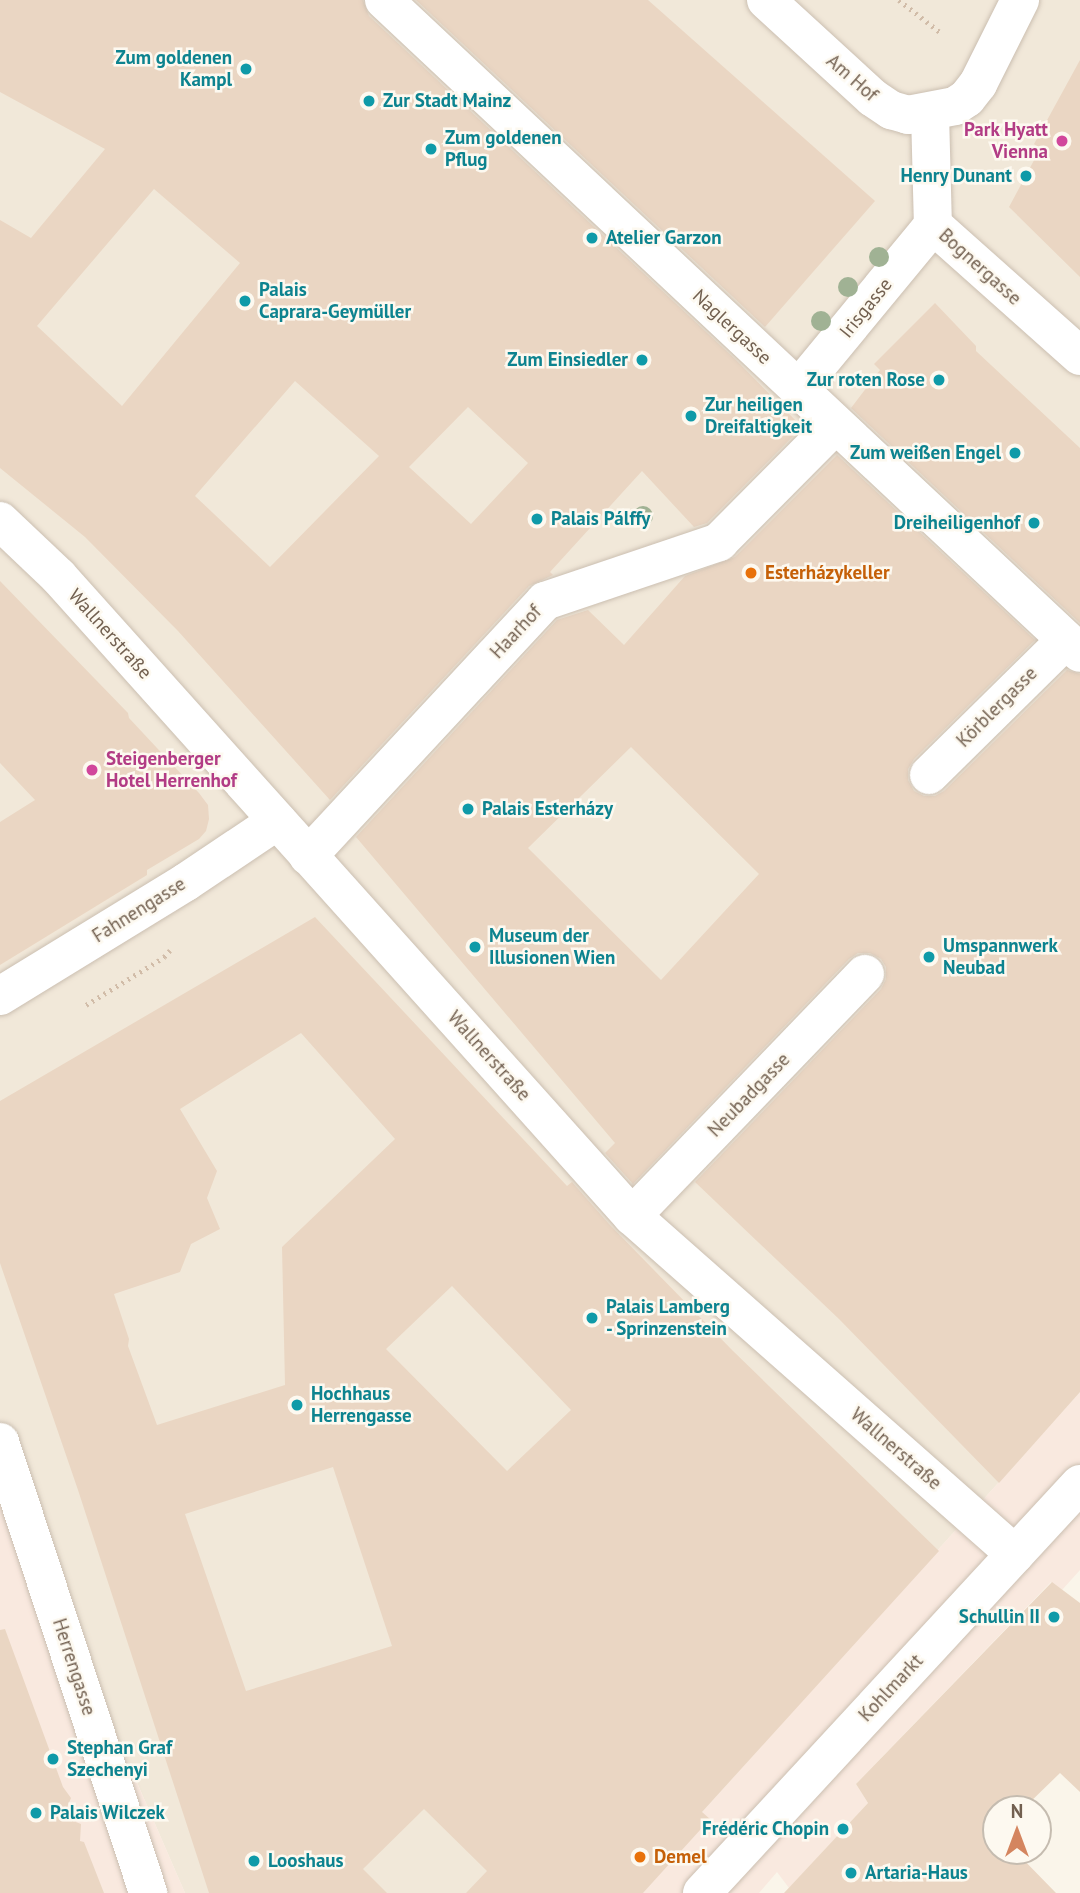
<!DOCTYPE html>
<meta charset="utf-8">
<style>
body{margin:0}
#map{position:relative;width:1080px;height:1893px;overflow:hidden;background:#faf5ea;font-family:"PT Sans",sans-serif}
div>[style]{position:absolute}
.residential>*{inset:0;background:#f1e8d9}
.commercial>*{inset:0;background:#f9e9df}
.building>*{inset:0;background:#ead6c3}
.path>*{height:4.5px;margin-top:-2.25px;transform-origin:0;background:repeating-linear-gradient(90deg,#d1bca8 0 2px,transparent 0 7px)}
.roads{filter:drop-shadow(0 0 2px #cbbfb1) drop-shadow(0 0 2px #cbbfb1)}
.street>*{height:38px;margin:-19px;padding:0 19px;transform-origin:19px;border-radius:19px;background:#fff}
.trees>*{width:20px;height:20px;margin:-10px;border-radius:50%;background:#a0b294}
.dots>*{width:19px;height:19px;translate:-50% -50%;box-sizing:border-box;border:4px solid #fdf9f0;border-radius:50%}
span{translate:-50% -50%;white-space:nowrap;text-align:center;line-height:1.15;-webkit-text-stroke:5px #fdf9f0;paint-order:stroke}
.culture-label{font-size:19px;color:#0d838f;font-weight:700}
.right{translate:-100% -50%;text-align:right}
.left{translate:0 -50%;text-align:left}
.street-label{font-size:19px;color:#726050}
.hotel-label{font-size:19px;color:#b23c85;font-weight:700}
.food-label{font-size:19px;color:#c56008;font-weight:700}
.north{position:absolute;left:982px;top:1795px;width:70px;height:70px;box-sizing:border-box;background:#fdf9f0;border:2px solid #c5bcb0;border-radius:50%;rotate:0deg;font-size:19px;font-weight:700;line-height:28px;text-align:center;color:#726050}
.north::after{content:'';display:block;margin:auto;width:24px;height:32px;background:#d4855f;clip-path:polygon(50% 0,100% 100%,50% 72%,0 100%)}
</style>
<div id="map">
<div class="residential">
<i style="clip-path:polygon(0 0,1080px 0,1080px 1392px,702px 1812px,643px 1893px,185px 1893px,0 1467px)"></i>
</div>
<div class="commercial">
<i style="clip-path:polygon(1080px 1392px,1080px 1570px,1062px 1590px,1051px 1582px,856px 1784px,868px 1803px,789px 1888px,777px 1872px,759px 1893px,643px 1893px,702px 1812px)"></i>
<i style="clip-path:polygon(0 1467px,185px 1893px,0 1893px)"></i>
</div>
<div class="building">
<i style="clip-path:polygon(evenodd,0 0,363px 0,369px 16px,736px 360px,802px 427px,707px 523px,694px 527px,642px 471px,550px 572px,553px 575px,529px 586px,330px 800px,178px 631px,85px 537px,0 468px,0 220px,31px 238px,105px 149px,0 92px,0 0,154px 189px,240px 263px,122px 406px,37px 326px,154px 189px,0 0,295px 381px,379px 456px,270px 567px,195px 496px,295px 381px,0 0,468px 407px,528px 463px,471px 524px,409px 467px,468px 407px)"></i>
<i style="clip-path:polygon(416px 0,648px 0,875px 201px,765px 327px)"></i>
<i style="clip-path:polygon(1080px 60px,1080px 277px,1009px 207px,1040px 149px,1034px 144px)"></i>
<i style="clip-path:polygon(935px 303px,976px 346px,976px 351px,1080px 448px,1080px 623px,851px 408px,880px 370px,874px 364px)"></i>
<i style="clip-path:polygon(evenodd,837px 455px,1035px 640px,914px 759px,908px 769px,908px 780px,914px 791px,924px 796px,935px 796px,944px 791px,1067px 670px,1080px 674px,1080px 1392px,999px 1483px,839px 1319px,695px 1182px,881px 989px,886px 979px,886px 967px,881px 959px,870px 953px,858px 953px,849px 959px,633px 1184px,605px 1153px,615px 1143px,356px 837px,557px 620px,588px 610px,624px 645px,685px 576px,735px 557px,837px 455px,631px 747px,759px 874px,661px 980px,528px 848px,631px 747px)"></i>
<i style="clip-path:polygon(0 581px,128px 713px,129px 718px,199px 793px,208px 805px,209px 819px,206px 831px,199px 839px,147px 870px,147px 875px,0 965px,0 822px,35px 800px,0 763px)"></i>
<i style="clip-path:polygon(evenodd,315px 917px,567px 1186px,572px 1182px,609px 1224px,733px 1351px,939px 1551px,702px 1812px,710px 1819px,643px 1893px,466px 1893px,487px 1871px,424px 1809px,363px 1869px,387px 1893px,209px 1893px,78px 1490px,0 1263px,0 1101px,315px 917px,301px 1033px,395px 1139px,282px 1247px,285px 1385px,157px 1425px,128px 1346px,129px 1339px,114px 1294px,180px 1272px,191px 1244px,220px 1229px,207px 1198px,217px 1171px,180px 1109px,301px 1033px,315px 917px,452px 1286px,571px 1410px,507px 1471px,386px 1349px,452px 1286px,315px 917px,333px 1467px,392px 1646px,246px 1691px,185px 1514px,333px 1467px)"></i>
<i style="clip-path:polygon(1052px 1582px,1080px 1603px,1080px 1792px,1060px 1773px,1023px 1809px,996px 1809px,996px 1851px,1015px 1851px,1056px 1893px,784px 1893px,868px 1803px,856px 1784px)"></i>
<i style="clip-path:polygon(5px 1629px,63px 1787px,71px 1798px,63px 1817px,81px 1824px,80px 1841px,84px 1842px,104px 1893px,0 1893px,0 1630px)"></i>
</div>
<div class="path">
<i style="left:899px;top:0;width:52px;rotate:38deg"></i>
<i style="left:86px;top:1005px;width:92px;rotate:-31.6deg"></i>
<i style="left:164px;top:957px;width:9px;rotate:-49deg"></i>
</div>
<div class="roads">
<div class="street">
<i style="left:384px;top:0;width:954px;rotate:43.17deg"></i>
<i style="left:766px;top:0;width:145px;rotate:42.5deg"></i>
<i style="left:873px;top:98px;width:22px;rotate:34deg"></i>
<i style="left:891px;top:110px;width:18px;rotate:16deg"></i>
<i style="left:908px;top:115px;width:48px;rotate:-10.8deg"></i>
<i style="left:955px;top:106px;width:14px;rotate:-34deg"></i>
<i style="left:967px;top:98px;width:18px;rotate:-52deg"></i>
<i style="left:978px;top:84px;width:94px;rotate:-63.4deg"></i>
<i style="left:930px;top:113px;width:112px;rotate:88.5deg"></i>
<i style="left:933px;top:225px;width:197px;rotate:41.7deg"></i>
<i style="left:798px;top:389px;width:212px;rotate:-50.5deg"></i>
<i style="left:0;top:521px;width:80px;rotate:43.5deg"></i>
<i style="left:58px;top:576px;width:860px;rotate:48.11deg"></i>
<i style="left:632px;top:1216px;width:511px;rotate:41.43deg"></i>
<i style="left:929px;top:775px;width:192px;rotate:-44.6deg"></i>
<i style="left:308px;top:856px;width:348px;rotate:-47.1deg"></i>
<i style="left:545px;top:601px;width:184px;rotate:-18.7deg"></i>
<i style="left:719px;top:542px;width:165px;rotate:-45.2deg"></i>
<i style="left:0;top:996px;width:218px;rotate:-31.5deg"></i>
<i style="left:186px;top:882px;width:110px;rotate:-33.8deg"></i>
<i style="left:632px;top:1216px;width:336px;rotate:-46.1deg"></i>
<i style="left:0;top:1442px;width:475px;rotate:71.8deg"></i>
<i style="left:702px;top:1893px;width:557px;rotate:-47.26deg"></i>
</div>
</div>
<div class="trees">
<i style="left:879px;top:257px"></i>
<i style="left:848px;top:287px"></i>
<i style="left:821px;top:321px"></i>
<i style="left:643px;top:516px"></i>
</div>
<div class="dots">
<i style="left:246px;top:69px;background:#0f9aa8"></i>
<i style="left:369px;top:101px;background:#0f9aa8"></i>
<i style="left:1062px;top:141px;background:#d1479c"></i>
<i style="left:431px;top:149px;background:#0f9aa8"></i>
<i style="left:1026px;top:176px;background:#0f9aa8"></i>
<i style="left:592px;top:238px;background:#0f9aa8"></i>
<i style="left:245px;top:301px;background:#0f9aa8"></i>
<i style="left:642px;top:360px;background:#0f9aa8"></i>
<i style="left:939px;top:380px;background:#0f9aa8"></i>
<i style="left:691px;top:416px;background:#0f9aa8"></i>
<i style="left:1015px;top:453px;background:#0f9aa8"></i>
<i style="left:537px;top:519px;background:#0f9aa8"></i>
<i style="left:1034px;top:523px;background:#0f9aa8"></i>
<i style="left:751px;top:573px;background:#e8710a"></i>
<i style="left:92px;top:770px;background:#d1479c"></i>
<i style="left:468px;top:809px;background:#0f9aa8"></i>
<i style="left:475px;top:947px;background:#0f9aa8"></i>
<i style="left:929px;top:957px;background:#0f9aa8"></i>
<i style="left:592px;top:1318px;background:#0f9aa8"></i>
<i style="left:297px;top:1405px;background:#0f9aa8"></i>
<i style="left:1054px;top:1617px;background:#0f9aa8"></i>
<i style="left:53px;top:1759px;background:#0f9aa8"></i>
<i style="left:36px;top:1813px;background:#0f9aa8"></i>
<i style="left:843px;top:1829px;background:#0f9aa8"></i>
<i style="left:640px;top:1857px;background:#e8710a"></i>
<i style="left:254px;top:1861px;background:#0f9aa8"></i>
<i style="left:851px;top:1873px;background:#0f9aa8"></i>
</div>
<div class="culture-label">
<span class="right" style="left:232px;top:69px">Zum goldenen<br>Kampl</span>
<span class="left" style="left:383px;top:101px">Zur Stadt Mainz</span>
<span class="left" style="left:445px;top:149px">Zum goldenen<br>Pflug</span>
<span class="right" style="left:1012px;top:176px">Henry Dunant</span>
<span class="left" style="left:606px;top:238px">Atelier Garzon</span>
<span class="left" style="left:259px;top:301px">Palais<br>Caprara-Geymüller</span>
<span class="right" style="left:628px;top:360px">Zum Einsiedler</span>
<span class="right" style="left:925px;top:380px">Zur roten Rose</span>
<span class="left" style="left:705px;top:416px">Zur heiligen<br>Dreifaltigkeit</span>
<span class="right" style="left:1001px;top:453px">Zum weißen Engel</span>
<span class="left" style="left:551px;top:519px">Palais Pálffy</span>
<span class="right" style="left:1020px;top:523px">Dreiheiligenhof</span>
<span class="left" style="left:482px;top:809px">Palais Esterházy</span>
<span class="left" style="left:489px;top:947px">Museum der<br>Illusionen Wien</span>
<span class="left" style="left:943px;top:957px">Umspannwerk<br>Neubad</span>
<span class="left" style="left:606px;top:1318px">Palais Lamberg<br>- Sprinzenstein</span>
<span class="left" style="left:311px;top:1405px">Hochhaus<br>Herrengasse</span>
<span class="right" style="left:1040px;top:1617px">Schullin II</span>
<span class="left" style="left:67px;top:1759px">Stephan Graf<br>Szechenyi</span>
<span class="left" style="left:50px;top:1813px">Palais Wilczek</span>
<span class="right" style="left:829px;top:1829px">Frédéric Chopin</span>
<span class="left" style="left:268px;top:1861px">Looshaus</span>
<span class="left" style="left:865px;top:1873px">Artaria-Haus</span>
</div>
<div class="street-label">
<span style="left:852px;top:78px;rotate:41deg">Am Hof</span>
<span style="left:980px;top:267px;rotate:42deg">Bognergasse</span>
<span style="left:866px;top:308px;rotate:-51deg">Irisgasse</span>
<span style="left:732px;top:327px;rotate:43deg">Naglergasse</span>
<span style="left:516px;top:632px;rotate:-47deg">Haarhof</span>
<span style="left:110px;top:634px;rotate:48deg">Wallnerstraße</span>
<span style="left:997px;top:707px;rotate:-45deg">Körblergasse</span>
<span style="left:139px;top:910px;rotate:-32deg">Fahnengasse</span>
<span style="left:489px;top:1056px;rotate:48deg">Wallnerstraße</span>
<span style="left:749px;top:1095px;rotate:-46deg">Neubadgasse</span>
<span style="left:896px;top:1449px;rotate:41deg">Wallnerstraße</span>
<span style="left:74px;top:1667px;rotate:72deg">Herrengasse</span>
<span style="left:891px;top:1688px;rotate:-47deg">Kohlmarkt</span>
</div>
<div class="hotel-label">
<span class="right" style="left:1048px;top:141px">Park Hyatt<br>Vienna</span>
<span class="left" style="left:106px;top:770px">Steigenberger<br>Hotel Herrenhof</span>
</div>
<div class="food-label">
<span class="left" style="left:765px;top:573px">Esterházykeller</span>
<span class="left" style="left:654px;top:1857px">Demel</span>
</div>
<div class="north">N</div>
</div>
